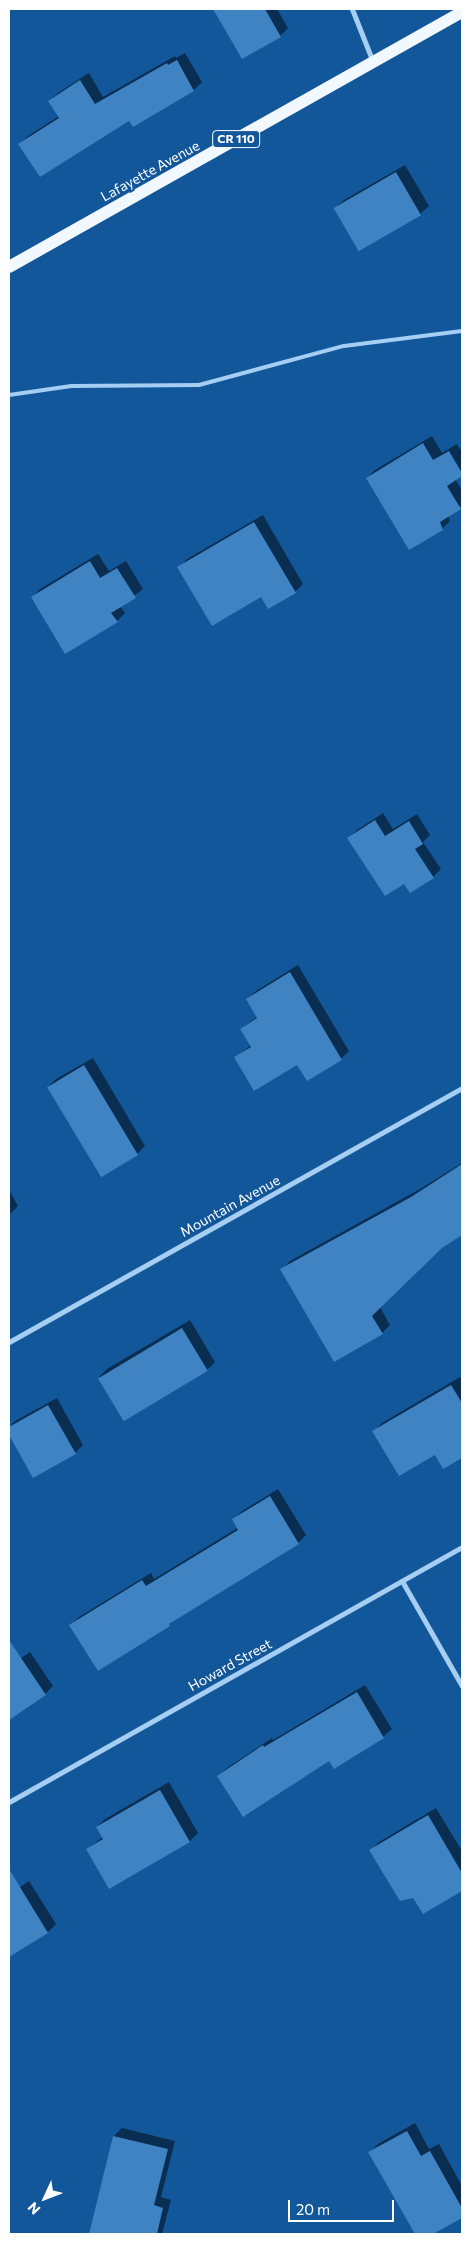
<!DOCTYPE html>
<style>
body{margin:0}
#map{position:relative;width:471px;height:2243px;overflow:hidden;background:#12579a;font-family:Commissioner,sans-serif}
div>[style]{position:absolute}
.shadow>*{inset:0;background:#0007}
.building>*{inset:0;background:#3f83c3;transform-origin:0 0}
.service>*{height:4px;margin:-2px;padding:0 2px;transform-origin:2px;border-radius:2px;background:#a6cef3}
.minor>*{height:5px;margin:-2.5px;padding:0 2.5px;transform-origin:2.5px;border-radius:2.5px;background:#a6cef3}
.primary>*{height:12px;margin:-6px;padding:0 6px;transform-origin:6px;border-radius:6px;background:#f2f8ff}
span{translate:-50% -50%;white-space:nowrap;text-align:center;line-height:1.15;-webkit-text-stroke:4px #12579a;paint-order:stroke}
.shield-label span{padding:1px 4px;background:#12579a;border:1px solid;border-radius:4px;-webkit-text-stroke-width:0}
.shield-label{font-size:12px;color:#fff;font-weight:700}
.street-label{font-size:14px;color:#fff}
.frame{position:absolute;inset:0;border:10px solid #fff;pointer-events:none}
.north{position:absolute;left:20px;top:2173px;width:50px;height:50px;-webkit-text-stroke:4px #12579a;paint-order:stroke;rotate:227deg;font-size:14px;font-weight:700;line-height:20px;text-align:center;color:#fff}
.north::after{content:'';display:block;margin:auto;width:18px;height:22px;background:#fff;clip-path:polygon(50% 0,100% 100%,50% 72%,0 100%)}
.scale{position:absolute;left:288px;top:2200px;width:106px;height:22px;box-sizing:border-box;border:2px solid #fff;border-top:0;padding-left:6px;font-size:15px;line-height:18px;white-space:nowrap;color:#fff;-webkit-text-stroke:4px #12579a;paint-order:stroke}
</style>
<div id="map">
<div class="shadow">
<i style="clip-path:polygon(215px 9px,277px 9px,288px 28px,280px 36px,243px 58px)"></i>
<i style="clip-path:polygon(185px 53px,202px 82px,194px 90px,133px 125px,130px 120px,20px 144px,28px 136px,59px 116px,49px 101px,58px 93px,89px 73px,103px 97px,175px 56px,176px 58px)"></i>
<i style="clip-path:polygon(405px 165px,429px 206px,420px 214px,335px 208px,344px 200px)"></i>
<i style="clip-path:polygon(432px 436px,442px 453px,457px 444px,462px 452px,462px 475px,455px 479px,462px 490px,462px 506px,448px 515px,450px 521px,442px 529px,367px 478px,375px 470px)"></i>
<i style="clip-path:polygon(263px 515px,303px 584px,295px 592px,261px 596px,179px 568px,187px 559px)"></i>
<i style="clip-path:polygon(98px 554px,109px 571px,126px 561px,143px 589px,120px 606px,125px 613px,117px 621px,32px 598px,40px 589px)"></i>
<i style="clip-path:polygon(383px 813px,393px 829px,417px 814px,430px 835px,423px 842px,441px 869px,433px 877px,404px 882px,349px 838px,357px 830px)"></i>
<i style="clip-path:polygon(298px 965px,349px 1051px,341px 1059px,297px 1063px,235px 1058px,251px 1045px,241px 1029px,258px 1016px,247px 999px,256px 991px)"></i>
<i style="clip-path:polygon(93px 1058px,145px 1146px,137px 1154px,48px 1087px,56px 1079px)"></i>
<i style="clip-path:polygon(462px 1163px,462px 1234px,441px 1247px,380px 1307px,390px 1325px,382px 1333px,282px 1270px,290px 1261px,420px 1189px)"></i>
<i style="clip-path:polygon(9px 1190px,18px 1206px,9px 1215px)"></i>
<i style="clip-path:polygon(190px 1320px,215px 1362px,207px 1370px,99px 1377px,107px 1369px)"></i>
<i style="clip-path:polygon(460px 1377px,462px 1381px,462px 1438px,399px 1475px,374px 1431px,382px 1423px)"></i>
<i style="clip-path:polygon(57px 1398px,83px 1445px,75px 1453px,33px 1476px,9px 1432px,9px 1427px,15px 1421px)"></i>
<i style="clip-path:polygon(278px 1489px,306px 1535px,298px 1543px,177px 1617px,169px 1625px,71px 1625px,79px 1617px,151px 1573px,154px 1579px,239px 1527px,234px 1519px,242px 1511px)"></i>
<i style="clip-path:polygon(30px 1652px,53px 1686px,45px 1694px,9px 1718px,9px 1666px)"></i>
<i style="clip-path:polygon(365px 1685px,392px 1729px,383px 1737px,329px 1759px,218px 1776px,227px 1768px,272px 1738px,273px 1740px)"></i>
<i style="clip-path:polygon(169px 1782px,198px 1833px,190px 1841px,109px 1887px,87px 1849px,103px 1837px,97px 1827px,105px 1819px)"></i>
<i style="clip-path:polygon(436px 1808px,462px 1851px,462px 1889px,423px 1913px,414px 1896px,371px 1850px,379px 1842px)"></i>
<i style="clip-path:polygon(29px 1881px,56px 1924px,48px 1932px,9px 1956px,9px 1894px)"></i>
<i style="clip-path:polygon(415px 2123px,429px 2149px,439px 2144px,462px 2186px,462px 2216px,430px 2234px,416px 2234px,370px 2152px,378px 2144px)"></i>
<i style="clip-path:polygon(122px 2128px,175px 2141px,161px 2197px,171px 2200px,162px 2234px,91px 2233px,114px 2136px)"></i>
</div>
<div class="building">
<i style="clip-path:polygon(213px 9px,265px 9px,281px 37px,242px 59px)"></i>
<i style="clip-path:polygon(177px 60px,194px 91px,133px 127px,129px 121px,40px 177px,18px 144px,59px 118px,48px 101px,80px 80px,95px 104px,167px 63px,168px 65px)"></i>
<i style="left:396px;top:172px;width:50px;height:72px;rotate:60deg"></i>
<i style="clip-path:polygon(423px 443px,433px 460px,449px 451px,462px 473px,462px 476px,447px 486px,461px 509px,440px 522px,443px 530px,409px 550px,366px 478px)"></i>
<i style="clip-path:polygon(254px 522px,296px 593px,268px 609px,261px 597px,212px 626px,177px 567px)"></i>
<i style="clip-path:polygon(90px 561px,100px 578px,117px 568px,136px 598px,111px 613px,118px 622px,65px 654px,31px 597px)"></i>
<i style="clip-path:polygon(375px 820px,385px 836px,409px 821px,423px 844px,415px 849px,434px 878px,410px 893px,404px 884px,385px 896px,347px 838px)"></i>
<i style="clip-path:polygon(290px 972px,342px 1060px,307px 1081px,297px 1065px,254px 1091px,234px 1057px,251px 1047px,240px 1029px,257px 1018px,246px 999px)"></i>
<i style="left:84px;top:1065px;width:105px;height:43px;rotate:59deg"></i>
<i style="clip-path:polygon(462px 1164px,462px 1235px,442px 1248px,372px 1316px,383px 1334px,334px 1362px,280px 1269px,411px 1197px)"></i>
<i style="left:182px;top:1328px;width:50px;height:98px;rotate:59deg"></i>
<i style="clip-path:polygon(451px 1385px,462px 1403px,462px 1458px,443px 1469px,435px 1455px,399px 1476px,372px 1431px)"></i>
<i style="clip-path:polygon(48px 1405px,76px 1454px,33px 1478px,9px 1435px,9px 1427px)"></i>
<i style="clip-path:polygon(270px 1496px,299px 1544px,169px 1624px,170px 1626px,98px 1671px,69px 1625px,142px 1580px,146px 1586px,238px 1530px,232px 1519px)"></i>
<i style="clip-path:polygon(9px 1640px,46px 1695px,9px 1720px)"></i>
<i style="clip-path:polygon(357px 1692px,384px 1738px,334px 1769px,329px 1761px,243px 1817px,217px 1776px,263px 1745px,264px 1747px)"></i>
<i style="clip-path:polygon(160px 1790px,190px 1842px,109px 1889px,86px 1849px,103px 1839px,96px 1827px)"></i>
<i style="clip-path:polygon(428px 1815px,462px 1873px,462px 1891px,423px 1914px,413px 1898px,400px 1901px,369px 1850px)"></i>
<i style="clip-path:polygon(9px 1869px,48px 1933px,9px 1957px)"></i>
<i style="clip-path:polygon(407px 2131px,421px 2156px,430px 2151px,462px 2208px,462px 2218px,433px 2234px,415px 2234px,368px 2152px)"></i>
<i style="clip-path:polygon(113px 2136px,168px 2149px,154px 2205px,163px 2208px,157px 2234px,89px 2234px)"></i>
</div>
<div class="service">
<i style="left:9px;top:395px;width:63px;rotate:-8.3deg"></i>
<i style="left:71px;top:386px;width:128px;rotate:-0.4deg"></i>
<i style="left:199px;top:385px;width:150px;rotate:-15.1deg"></i>
<i style="left:344px;top:346px;width:119px;rotate:-7.2deg"></i>
</div>
<div class="minor">
<i style="left:352px;top:9px;width:57px;rotate:68.4deg"></i>
<i style="left:9px;top:1342px;width:519px;rotate:-29.28deg"></i>
<i style="left:402px;top:1581px;width:121px;rotate:60.3deg"></i>
<i style="left:9px;top:1802px;width:520px;rotate:-29.38deg"></i>
</div>
<div class="primary">
<i style="left:9px;top:267px;width:520px;rotate:-29.38deg"></i>
</div>
<div class="shield-label">
<span style="left:236px;top:139px">CR 110</span>
</div>
<div class="street-label">
<span style="left:150px;top:171px;rotate:-29deg">Lafayette Avenue</span>
<span style="left:230px;top:1206px;rotate:-29deg">Mountain Avenue</span>
<span style="left:230px;top:1665px;rotate:-29deg">Howard Street</span>
</div>
<div class="frame"></div>
<div class="north">N</div>
<div class="scale">20 m</div>
</div>
